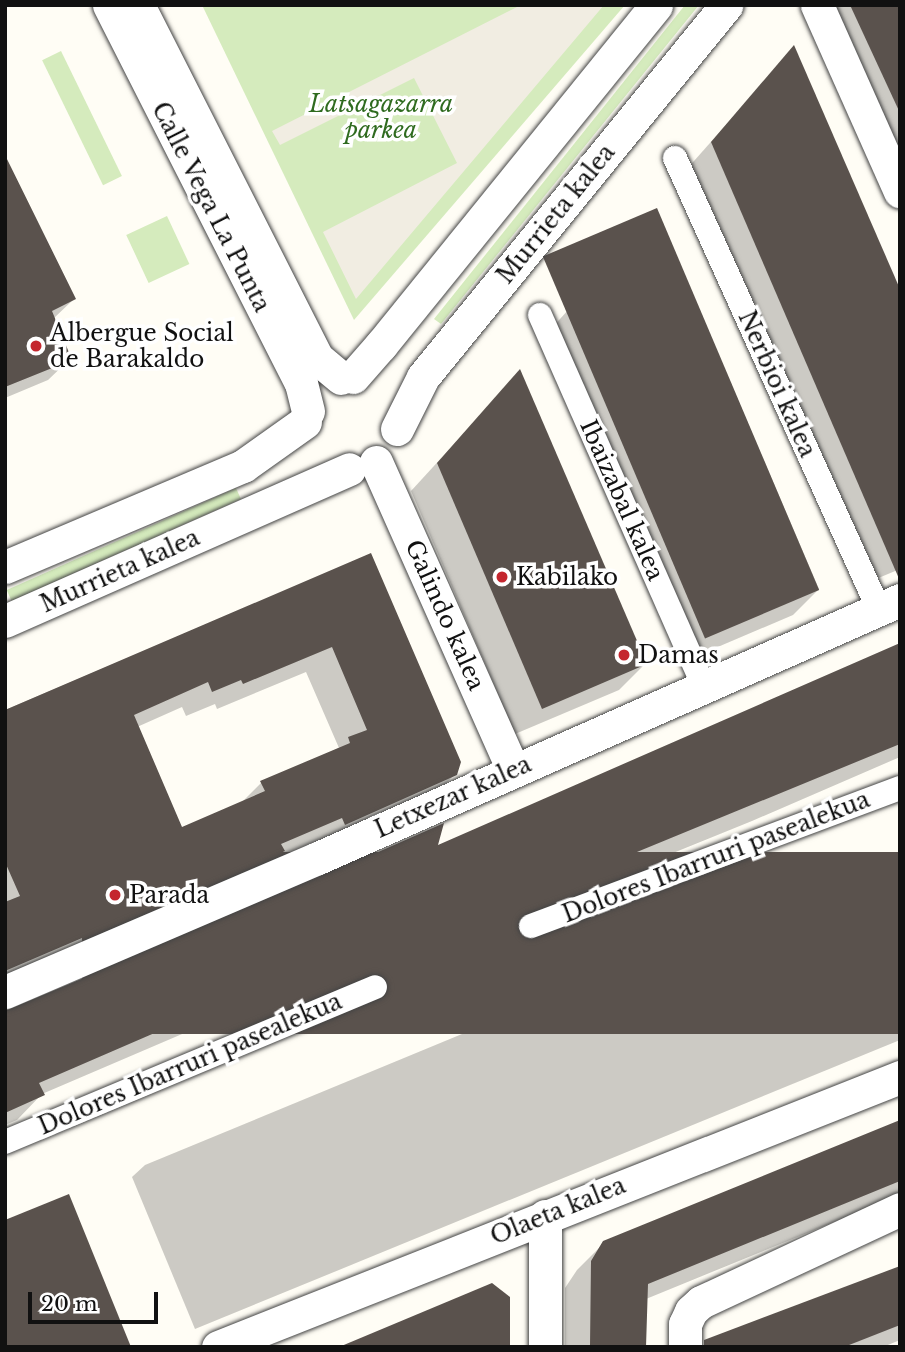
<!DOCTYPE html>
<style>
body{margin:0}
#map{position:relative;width:905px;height:1352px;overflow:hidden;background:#fffdf5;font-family:"Libre Baskerville",serif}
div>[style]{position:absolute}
.green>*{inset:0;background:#d5ebbd;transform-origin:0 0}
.plaza>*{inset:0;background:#f1ede2}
.shadow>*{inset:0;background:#0003}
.building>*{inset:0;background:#5a524d;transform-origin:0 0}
.roads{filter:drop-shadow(0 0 2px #444) drop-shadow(0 0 2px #444)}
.pedestrian>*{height:24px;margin:-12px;padding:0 12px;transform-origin:12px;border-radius:12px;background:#fff}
.minor>*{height:33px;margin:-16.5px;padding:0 16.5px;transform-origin:16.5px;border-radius:16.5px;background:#fff}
.dots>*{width:19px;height:19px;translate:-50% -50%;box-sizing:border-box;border:4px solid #fff;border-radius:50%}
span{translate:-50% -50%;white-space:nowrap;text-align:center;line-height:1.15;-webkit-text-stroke:7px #fff;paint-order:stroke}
.park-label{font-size:23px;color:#2f6b1f;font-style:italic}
.street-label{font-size:23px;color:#111}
.poi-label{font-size:23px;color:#111}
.left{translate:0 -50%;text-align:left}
.frame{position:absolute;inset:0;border:7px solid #111;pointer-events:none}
.scale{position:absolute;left:28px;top:1292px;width:130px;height:32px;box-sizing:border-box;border:4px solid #111;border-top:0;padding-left:9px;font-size:21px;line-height:24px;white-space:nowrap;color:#111;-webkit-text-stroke:5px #fff;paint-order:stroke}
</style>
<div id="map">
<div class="green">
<i style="clip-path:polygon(202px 5px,625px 5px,354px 320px)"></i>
<i style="clip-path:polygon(685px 5px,699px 5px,441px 324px,434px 319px)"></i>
<i style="left:61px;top:51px;width:139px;height:21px;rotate:64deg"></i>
<i style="left:167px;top:216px;width:53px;height:45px;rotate:65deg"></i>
<i style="left:236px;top:488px;width:12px;height:251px;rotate:66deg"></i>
</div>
<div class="plaza">
<i style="clip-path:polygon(521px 5px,604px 5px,356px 299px,323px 232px,457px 163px,414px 78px,280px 145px,272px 131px)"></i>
</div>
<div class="shadow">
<i style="clip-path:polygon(817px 5px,900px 5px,900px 196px)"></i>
<i style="clip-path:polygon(794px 48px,900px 569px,864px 584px,686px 170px)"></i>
<i style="clip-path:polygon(5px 159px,74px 299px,53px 319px,70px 359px,48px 380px,5px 398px)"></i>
<i style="clip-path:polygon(657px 211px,819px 589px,793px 615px,692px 658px,551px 329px)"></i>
<i style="clip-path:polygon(520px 372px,645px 664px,619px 690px,515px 734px,411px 491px)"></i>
<i style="clip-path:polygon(evenodd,370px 555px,455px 774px,429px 801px,5px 984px,5px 710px,370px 555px,306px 672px,339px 748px,261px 783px,241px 803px,181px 829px,137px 727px,182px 707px,186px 716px,215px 704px,217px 709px,306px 672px)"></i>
<i style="clip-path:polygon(900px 645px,900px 757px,752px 821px,370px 976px,362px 957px,42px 1094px,17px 1120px,5px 1125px,5px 1012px,311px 917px,340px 899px,336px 888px,361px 862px,435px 848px)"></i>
<i style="clip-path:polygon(900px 853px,900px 1040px,195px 1329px,132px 1177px,145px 1165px)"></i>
<i style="clip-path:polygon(900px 1122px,900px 1195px,646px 1299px,646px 1347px,565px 1347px,565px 1288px,577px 1270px,604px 1243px)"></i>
<i style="clip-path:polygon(900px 1268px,900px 1340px,883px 1347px,721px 1347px)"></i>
</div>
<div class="building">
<i style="clip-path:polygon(850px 5px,900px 5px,900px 113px)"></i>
<i style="clip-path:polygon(794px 45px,900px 289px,900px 581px,711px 142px)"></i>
<i style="clip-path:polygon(5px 155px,76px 299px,52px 311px,72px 360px,5px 387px)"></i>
<i style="left:657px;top:208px;width:415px;height:124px;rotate:67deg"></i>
<i style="clip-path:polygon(520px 369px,647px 664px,542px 709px,437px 463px)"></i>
<i style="clip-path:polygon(evenodd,371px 553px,461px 762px,457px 775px,345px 825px,342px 818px,281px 844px,285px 851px,5px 971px,5px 902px,20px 896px,5px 862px,5px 710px,371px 553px,332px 647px,367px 730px,348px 737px,350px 743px,260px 781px,265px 791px,182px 827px,134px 715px,208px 682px,212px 692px,241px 680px,243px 684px,332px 647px)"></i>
<i style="clip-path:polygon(900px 643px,900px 744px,396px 951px,388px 932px,39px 1083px,45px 1095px,5px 1113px,5px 1011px,300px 887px,312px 914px,368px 879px,360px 860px,444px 823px,438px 845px)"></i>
<i style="left:900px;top:852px;width:182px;height:818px;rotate:90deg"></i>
<i style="clip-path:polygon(900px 1120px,900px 1181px,648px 1284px,646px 1347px,590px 1347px,591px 1261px,603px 1241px)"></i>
<i style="clip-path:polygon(69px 1194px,131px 1347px,5px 1347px,5px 1220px)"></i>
<i style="clip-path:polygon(900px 1266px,900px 1325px,844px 1347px,704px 1347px,704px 1340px)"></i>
<i style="clip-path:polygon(492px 1283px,510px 1297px,510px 1347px,339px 1347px)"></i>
</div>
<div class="roads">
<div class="pedestrian">
<i style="left:675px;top:158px;width:495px;rotate:65.7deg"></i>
<i style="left:540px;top:315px;width:406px;rotate:66.2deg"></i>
<i style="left:531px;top:926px;width:394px;rotate:-20.5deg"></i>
<i style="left:5px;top:1142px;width:401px;rotate:-22.7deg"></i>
</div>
<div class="minor">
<i style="left:109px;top:5px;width:424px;rotate:63.1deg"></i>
<i style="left:301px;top:383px;width:29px;rotate:76deg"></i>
<i style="left:138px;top:5px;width:396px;rotate:63.1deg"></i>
<i style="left:317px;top:358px;width:31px;rotate:40deg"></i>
<i style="left:817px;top:5px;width:204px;rotate:66deg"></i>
<i style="left:353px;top:377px;width:43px;rotate:-48.8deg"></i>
<i style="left:381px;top:345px;width:437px;rotate:-51deg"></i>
<i style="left:397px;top:429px;width:58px;rotate:-63.4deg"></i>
<i style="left:423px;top:377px;width:480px;rotate:-50.8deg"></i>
<i style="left:376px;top:462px;width:336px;rotate:66deg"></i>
<i style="left:5px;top:567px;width:259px;rotate:-23deg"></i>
<i style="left:243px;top:466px;width:76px;rotate:-35.4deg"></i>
<i style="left:5px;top:621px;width:376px;rotate:-23.8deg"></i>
<i style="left:5px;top:992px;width:340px;rotate:-23.2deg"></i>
<i style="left:318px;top:858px;width:637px;rotate:-23.91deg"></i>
<i style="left:545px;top:1216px;width:131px;rotate:90deg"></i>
<i style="left:218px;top:1347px;width:734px;rotate:-21.6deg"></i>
<i style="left:685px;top:1347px;width:23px;rotate:-90deg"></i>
<i style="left:685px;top:1324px;width:14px;rotate:-65deg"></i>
<i style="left:691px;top:1311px;width:13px;rotate:-42deg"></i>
<i style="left:701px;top:1302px;width:220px;rotate:-25deg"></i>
</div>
</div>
<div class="dots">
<i style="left:36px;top:346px;background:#c4262e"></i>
<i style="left:502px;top:577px;background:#c4262e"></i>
<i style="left:624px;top:655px;background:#c4262e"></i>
<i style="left:115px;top:895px;background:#c4262e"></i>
</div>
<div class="park-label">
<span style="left:381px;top:117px">Latsagazarra<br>parkea</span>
</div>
<div class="street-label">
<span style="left:211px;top:207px;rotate:63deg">Calle Vega La Punta</span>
<span style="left:556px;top:214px;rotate:-51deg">Murrieta kalea</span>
<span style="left:777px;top:384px;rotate:66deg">Nerbioi kalea</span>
<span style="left:622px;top:500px;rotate:66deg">Ibaizabal kalea</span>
<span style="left:120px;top:571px;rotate:-24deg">Murrieta kalea</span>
<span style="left:445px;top:615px;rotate:66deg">Galindo kalea</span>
<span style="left:453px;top:797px;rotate:-24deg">Letxezar kalea</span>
<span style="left:716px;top:857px;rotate:-21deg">Dolores Ibarruri pasealekua</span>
<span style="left:190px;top:1064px;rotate:-23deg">Dolores Ibarruri pasealekua</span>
<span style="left:558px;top:1211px;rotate:-22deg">Olaeta kalea</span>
</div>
<div class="poi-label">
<span class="left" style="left:50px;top:346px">Albergue Social<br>de Barakaldo</span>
<span class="left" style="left:516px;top:577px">Kabilako</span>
<span class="left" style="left:638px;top:655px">Damas</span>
<span class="left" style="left:129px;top:895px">Parada</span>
</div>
<div class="frame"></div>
<div class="scale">20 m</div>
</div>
